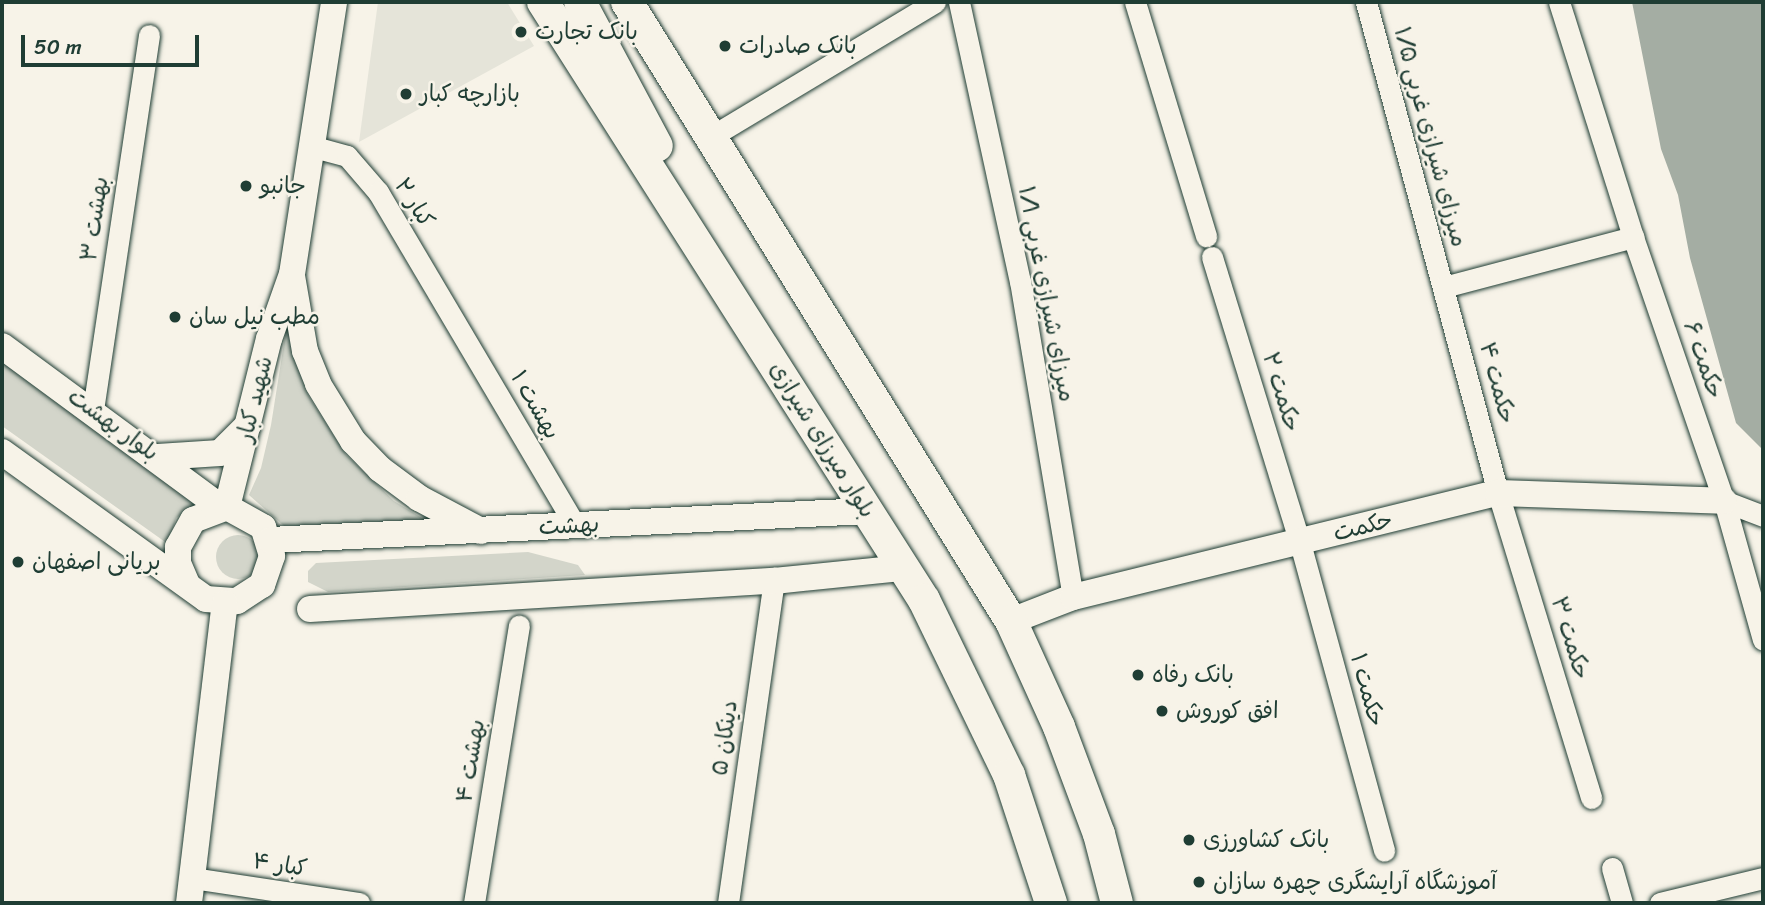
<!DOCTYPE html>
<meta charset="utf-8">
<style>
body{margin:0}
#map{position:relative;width:1765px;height:905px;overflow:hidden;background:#f7f3e8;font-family:Sriracha,"Playpen Sans Arabic",sans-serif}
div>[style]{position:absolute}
.built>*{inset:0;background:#e5e4d9}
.green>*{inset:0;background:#d3d5ca}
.round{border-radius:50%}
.water>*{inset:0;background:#a4ada3}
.roads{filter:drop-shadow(0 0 2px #1f3d34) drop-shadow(0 0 2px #1f3d34)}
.minor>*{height:21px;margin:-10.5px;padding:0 10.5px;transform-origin:10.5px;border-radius:10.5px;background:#f7f3e8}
.tertiary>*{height:26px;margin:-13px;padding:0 13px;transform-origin:13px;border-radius:13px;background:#f7f3e8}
.primary>*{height:32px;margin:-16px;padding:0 16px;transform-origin:16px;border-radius:16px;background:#f7f3e8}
.dots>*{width:19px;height:19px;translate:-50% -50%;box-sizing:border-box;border:4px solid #f7f3e8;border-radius:50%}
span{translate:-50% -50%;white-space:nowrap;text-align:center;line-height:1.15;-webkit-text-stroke:5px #f7f3e8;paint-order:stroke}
.poi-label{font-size:23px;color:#1f3d34}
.left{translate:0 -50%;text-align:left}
.street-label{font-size:23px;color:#1f3d34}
.frame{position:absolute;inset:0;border:4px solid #1f3d34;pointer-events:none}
.scale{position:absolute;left:21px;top:35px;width:178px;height:32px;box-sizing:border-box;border:4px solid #1f3d34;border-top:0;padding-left:9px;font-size:21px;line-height:24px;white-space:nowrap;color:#1f3d34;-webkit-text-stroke:5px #f7f3e8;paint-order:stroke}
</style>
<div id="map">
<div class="built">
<i style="clip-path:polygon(378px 2px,507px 2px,534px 46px,359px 142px)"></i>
</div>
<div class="green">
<i style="clip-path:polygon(287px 324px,308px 395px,346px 455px,394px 501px,430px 523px,292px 533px,249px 495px,261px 468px,271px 425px)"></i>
<i style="clip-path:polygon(2px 359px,199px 502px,176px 518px,168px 544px,2px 426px)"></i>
<i class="round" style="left:216px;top:535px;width:44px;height:44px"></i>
<i style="clip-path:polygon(528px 552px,578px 565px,585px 575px,328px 592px,308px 582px,308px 571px,316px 563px)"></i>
</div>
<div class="water">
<i style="clip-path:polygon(1632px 2px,1763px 2px,1763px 450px,1736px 423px,1690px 258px,1678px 195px,1661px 149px)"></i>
</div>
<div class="roads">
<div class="minor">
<i style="left:959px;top:2px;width:286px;rotate:77.7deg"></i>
<i style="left:1020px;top:281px;width:320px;rotate:80.5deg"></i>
<i style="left:1135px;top:2px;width:245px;rotate:73.1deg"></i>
<i style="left:1366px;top:2px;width:508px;rotate:74.95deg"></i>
<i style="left:1498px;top:493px;width:319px;rotate:73deg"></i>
<i style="left:1559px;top:2px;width:246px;rotate:72.5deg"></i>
<i style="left:1633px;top:237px;width:279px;rotate:71deg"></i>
<i style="left:1724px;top:501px;width:144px;rotate:74.3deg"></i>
<i style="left:712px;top:136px;width:260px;rotate:-31deg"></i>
<i style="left:314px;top:147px;width:34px;rotate:15deg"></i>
<i style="left:347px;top:156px;width:48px;rotate:49.3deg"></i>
<i style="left:378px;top:192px;width:387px;rotate:59.4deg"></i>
<i style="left:1212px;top:257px;width:299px;rotate:72.9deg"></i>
<i style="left:1300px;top:543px;width:319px;rotate:74.7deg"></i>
<i style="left:1444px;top:287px;width:196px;rotate:-14.8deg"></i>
<i style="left:93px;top:410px;width:379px;rotate:-81.5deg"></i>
<i style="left:1724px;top:501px;width:42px;rotate:21deg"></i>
<i style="left:1612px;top:868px;width:36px;rotate:74deg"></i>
<i style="left:192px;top:878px;width:169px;rotate:8.5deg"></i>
<i style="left:474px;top:903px;width:281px;rotate:-80.8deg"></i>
<i style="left:728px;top:903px;width:325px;rotate:-81.9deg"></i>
<i style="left:1660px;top:903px;width:106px;rotate:-13.6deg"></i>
</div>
<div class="tertiary">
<i style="left:292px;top:276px;width:76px;rotate:80.2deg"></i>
<i style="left:305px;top:351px;width:35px;rotate:68deg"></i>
<i style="left:318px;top:384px;width:67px;rotate:58.4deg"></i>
<i style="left:353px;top:441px;width:39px;rotate:46deg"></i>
<i style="left:380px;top:469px;width:49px;rotate:36.6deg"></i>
<i style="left:419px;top:498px;width:70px;rotate:28deg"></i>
<i style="left:2px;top:346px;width:273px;rotate:36.4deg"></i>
<i style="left:2px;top:452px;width:251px;rotate:35.8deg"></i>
<i style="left:206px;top:599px;width:31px;rotate:4deg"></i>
<i style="left:237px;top:601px;width:30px;rotate:-33deg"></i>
<i style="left:262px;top:585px;width:31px;rotate:-71deg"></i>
<i style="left:272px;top:556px;width:30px;rotate:-107deg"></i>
<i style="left:263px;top:527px;width:41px;rotate:-150.9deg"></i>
<i style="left:227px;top:507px;width:36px;rotate:159deg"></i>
<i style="left:193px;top:520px;width:31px;rotate:119deg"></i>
<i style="left:178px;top:547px;width:16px;rotate:90deg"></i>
<i style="left:178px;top:563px;width:23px;rotate:67deg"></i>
<i style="left:158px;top:457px;width:62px;rotate:-3.7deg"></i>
<i style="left:220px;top:453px;width:40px;rotate:-45deg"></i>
<i style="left:227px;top:507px;width:173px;rotate:-76deg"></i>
<i style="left:269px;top:339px;width:69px;rotate:-70.5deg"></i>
<i style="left:292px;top:274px;width:275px;rotate:-81.2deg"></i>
<i style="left:270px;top:540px;width:599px;rotate:-2.78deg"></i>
<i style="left:310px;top:609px;width:465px;rotate:-3.5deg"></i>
<i style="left:774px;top:581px;width:130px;rotate:-5.8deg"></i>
<i style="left:1011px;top:621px;width:66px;rotate:-21.2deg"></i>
<i style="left:1073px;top:597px;width:438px;rotate:-13.8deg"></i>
<i style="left:1498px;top:493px;width:226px;rotate:2deg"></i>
<i style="left:189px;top:903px;width:302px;rotate:-83.2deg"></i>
</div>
<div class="primary">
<i style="left:543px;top:2px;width:709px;rotate:57.5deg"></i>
<i style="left:924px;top:600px;width:195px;rotate:64.1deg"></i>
<i style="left:1009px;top:775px;width:135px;rotate:71.8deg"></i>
<i style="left:580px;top:2px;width:163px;rotate:61.9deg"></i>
<i style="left:627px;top:2px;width:728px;rotate:58.19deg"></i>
<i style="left:1011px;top:621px;width:116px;rotate:65.6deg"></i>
<i style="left:1059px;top:727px;width:114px;rotate:69.5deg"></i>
<i style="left:1099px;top:834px;width:71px;rotate:75.4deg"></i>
</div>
</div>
<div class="dots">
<i style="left:521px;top:32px;background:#1f3d34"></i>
<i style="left:725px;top:46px;background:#1f3d34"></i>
<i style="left:406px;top:94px;background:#1f3d34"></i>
<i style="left:246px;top:186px;background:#1f3d34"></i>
<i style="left:175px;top:317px;background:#1f3d34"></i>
<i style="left:18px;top:562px;background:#1f3d34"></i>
<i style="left:1138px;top:675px;background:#1f3d34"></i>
<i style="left:1162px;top:711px;background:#1f3d34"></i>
<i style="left:1189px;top:840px;background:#1f3d34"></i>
<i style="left:1199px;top:882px;background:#1f3d34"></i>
</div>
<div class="poi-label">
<span class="left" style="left:535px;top:32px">بانک تجارت</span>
<span class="left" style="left:739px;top:46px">بانک صادرات</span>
<span class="left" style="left:420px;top:94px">بازارچه کبار</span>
<span class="left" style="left:260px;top:186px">جانبو</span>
<span class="left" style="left:189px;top:317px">مطب نیل سان</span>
<span class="left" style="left:32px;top:562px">بریانی اصفهان</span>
<span class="left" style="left:1152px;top:675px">بانک رفاه</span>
<span class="left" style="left:1176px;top:711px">افق کوروش</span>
<span class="left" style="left:1203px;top:840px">بانک کشاورزی</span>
<span class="left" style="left:1213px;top:882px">آموزشگاه آرایشگری چهره سازان</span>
</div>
<div class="street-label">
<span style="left:1430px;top:137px;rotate:75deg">۱/۵ میرزای شیرازی غربی</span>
<span style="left:414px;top:203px;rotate:58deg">۲ کبار</span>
<span style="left:95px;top:219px;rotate:-82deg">۳ بهشت</span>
<span style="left:1046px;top:294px;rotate:79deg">۱/۱ میرزای شیرازی غربی</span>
<span style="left:1703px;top:360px;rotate:71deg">۶ حکمت</span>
<span style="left:1497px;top:383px;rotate:75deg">۴ حکمت</span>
<span style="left:1281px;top:392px;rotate:73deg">۲ حکمت</span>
<span style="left:255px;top:399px;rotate:-76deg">شهید کبار</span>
<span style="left:535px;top:405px;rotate:60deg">۱ بهشت</span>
<span style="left:113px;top:425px;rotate:36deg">بلوار بهشت</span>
<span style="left:822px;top:440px;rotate:58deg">بلوار میرزای شیرازی</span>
<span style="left:569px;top:526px;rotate:-3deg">بهشت</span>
<span style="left:1363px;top:527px;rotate:-14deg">حکمت</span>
<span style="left:1570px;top:638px;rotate:73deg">۳ حکمت</span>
<span style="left:1367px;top:690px;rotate:75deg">۱ حکمت</span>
<span style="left:725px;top:738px;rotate:-82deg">۵ دینکان</span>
<span style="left:471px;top:761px;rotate:-81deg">۴ بهشت</span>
<span style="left:280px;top:865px;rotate:9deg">۴ کبار</span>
</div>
<div class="frame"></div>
<div class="scale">50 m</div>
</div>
